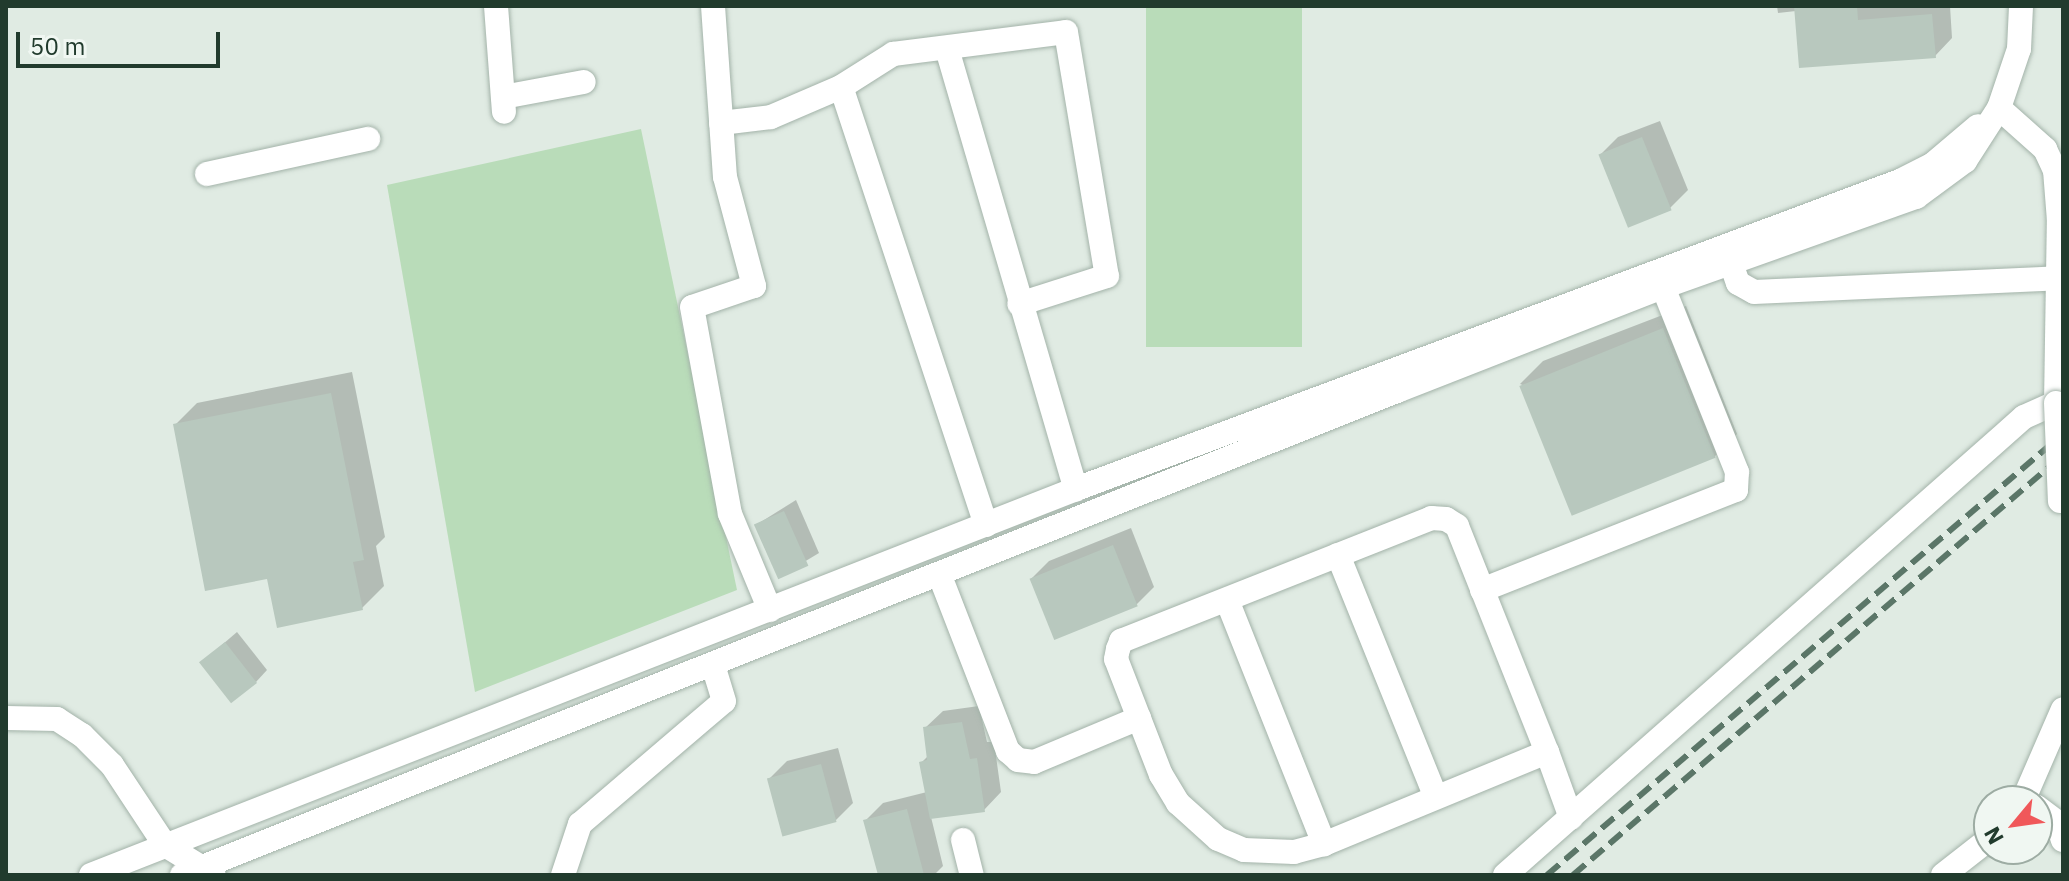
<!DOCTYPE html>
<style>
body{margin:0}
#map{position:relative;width:2069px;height:881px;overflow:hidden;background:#e0ebe3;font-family:"IBM Plex Sans",sans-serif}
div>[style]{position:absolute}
.green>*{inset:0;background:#b9dcb9;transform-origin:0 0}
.shadow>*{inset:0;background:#0003}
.building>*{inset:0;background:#b8c8be;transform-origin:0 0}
.roads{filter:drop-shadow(0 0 2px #a3b3a9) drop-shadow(0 0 2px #a3b3a9)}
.street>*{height:24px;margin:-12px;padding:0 12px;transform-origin:12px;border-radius:12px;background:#fff}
.secondary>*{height:24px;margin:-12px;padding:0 12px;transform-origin:12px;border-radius:12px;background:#fff}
.rail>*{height:6px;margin-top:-3px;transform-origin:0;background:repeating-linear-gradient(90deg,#5b7668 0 16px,transparent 0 24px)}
.bridges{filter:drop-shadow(0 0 2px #a3b3a9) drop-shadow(0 0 2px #a3b3a9)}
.street-bridge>*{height:24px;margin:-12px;padding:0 12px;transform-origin:12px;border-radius:12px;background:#fff}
span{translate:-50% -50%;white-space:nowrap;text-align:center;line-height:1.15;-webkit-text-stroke:8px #f0f7f2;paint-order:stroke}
.frame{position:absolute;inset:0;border:8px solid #213b2d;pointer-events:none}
.north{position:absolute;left:1973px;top:785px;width:80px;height:80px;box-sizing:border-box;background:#f0f7f2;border:2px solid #9daca3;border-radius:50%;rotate:241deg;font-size:22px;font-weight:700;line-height:32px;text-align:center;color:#213b2d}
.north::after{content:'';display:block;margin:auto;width:28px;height:36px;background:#f0585a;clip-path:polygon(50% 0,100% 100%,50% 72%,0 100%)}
.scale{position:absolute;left:16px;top:32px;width:204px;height:36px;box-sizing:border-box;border:4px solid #213b2d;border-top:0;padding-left:10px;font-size:24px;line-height:28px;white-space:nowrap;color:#213b2d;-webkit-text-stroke:6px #f0f7f2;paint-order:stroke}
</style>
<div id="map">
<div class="green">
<i style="left:1146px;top:6px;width:156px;height:341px"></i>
<i style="clip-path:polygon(641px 129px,737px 590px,475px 692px,387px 185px)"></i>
</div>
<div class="shadow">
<i style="clip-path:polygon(1777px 6px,1950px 6px,1952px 38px,1935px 56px,1796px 11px,1778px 13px)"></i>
<i style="clip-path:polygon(1660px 121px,1688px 190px,1670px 208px,1600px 155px,1618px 137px)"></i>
<i style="clip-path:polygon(1686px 306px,1737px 434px,1714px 457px,1520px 384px,1543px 361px)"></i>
<i style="clip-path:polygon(352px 372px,385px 537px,376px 546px,384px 586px,362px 608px,268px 577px,175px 425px,197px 403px)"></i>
<i style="clip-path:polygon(796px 500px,819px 553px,779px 577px,756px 525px)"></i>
<i style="clip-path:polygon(1131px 528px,1154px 587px,1136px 605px,1032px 578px,1049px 561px)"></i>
<i style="clip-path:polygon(237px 632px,267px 670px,256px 682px,202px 662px)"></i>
<i style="clip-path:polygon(979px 706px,987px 742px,994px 742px,1001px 792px,984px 810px,931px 817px,943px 866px,934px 875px,880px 875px,865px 821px,883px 803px,927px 792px,921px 763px,929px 755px,925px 728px,943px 711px)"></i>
<i style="clip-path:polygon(838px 748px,853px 803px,835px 821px,769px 779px,787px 761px)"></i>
</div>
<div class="building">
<i style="clip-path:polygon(1794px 6px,1857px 6px,1858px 20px,1932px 14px,1936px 58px,1799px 68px)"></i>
<i style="left:1642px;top:137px;width:79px;height:47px;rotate:68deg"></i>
<i style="left:1663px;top:328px;width:140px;height:155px;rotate:68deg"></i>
<i style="clip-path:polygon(331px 393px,364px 560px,353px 562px,363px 610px,277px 628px,267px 579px,205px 591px,173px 424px)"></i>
<i style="left:784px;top:511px;width:60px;height:33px;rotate:66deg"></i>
<i style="left:1113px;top:545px;width:66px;height:90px;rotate:68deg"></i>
<i style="left:225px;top:642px;width:52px;height:33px;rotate:52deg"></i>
<i style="clip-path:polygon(962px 722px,970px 759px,977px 758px,985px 812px,930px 819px,919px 762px,927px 760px,923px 727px)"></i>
<i style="left:821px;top:764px;width:60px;height:56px;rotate:75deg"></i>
<i style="clip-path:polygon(907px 809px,924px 875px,878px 875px,863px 820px)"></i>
</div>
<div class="roads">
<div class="street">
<i style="left:496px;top:6px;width:106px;rotate:85.7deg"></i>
<i style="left:713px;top:6px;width:171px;rotate:86deg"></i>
<i style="left:725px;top:177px;width:113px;rotate:75.1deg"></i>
<i style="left:754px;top:286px;width:65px;rotate:161.3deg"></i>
<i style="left:692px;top:307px;width:210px;rotate:79.6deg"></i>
<i style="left:730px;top:514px;width:104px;rotate:67.4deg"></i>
<i style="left:947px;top:49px;width:459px;rotate:73.7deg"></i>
<i style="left:503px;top:97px;width:82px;rotate:-10.5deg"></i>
<i style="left:721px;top:123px;width:50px;rotate:-6.8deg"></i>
<i style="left:771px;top:117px;width:76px;rotate:-23.2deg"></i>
<i style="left:207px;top:174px;width:165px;rotate:-12.3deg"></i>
<i style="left:1731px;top:263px;width:21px;rotate:71deg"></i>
<i style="left:1738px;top:283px;width:18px;rotate:29deg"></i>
<i style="left:1754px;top:292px;width:305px;rotate:-2.6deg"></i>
<i style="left:986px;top:525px;width:461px;rotate:-108.3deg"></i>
<i style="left:841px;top:87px;width:62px;rotate:-32.4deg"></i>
<i style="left:893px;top:54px;width:174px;rotate:-7.2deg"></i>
<i style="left:1066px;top:32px;width:247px;rotate:80.5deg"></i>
<i style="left:1107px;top:276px;width:92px;rotate:162.3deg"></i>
<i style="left:1338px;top:555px;width:261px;rotate:68deg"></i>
<i style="left:940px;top:576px;width:188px;rotate:68.8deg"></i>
<i style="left:1008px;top:751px;width:13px;rotate:42deg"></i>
<i style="left:1018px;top:760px;width:16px;rotate:7deg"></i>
<i style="left:1034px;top:762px;width:114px;rotate:-22.7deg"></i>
<i style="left:1482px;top:590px;width:273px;rotate:-21.5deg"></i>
<i style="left:1736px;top:490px;width:18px;rotate:-87deg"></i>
<i style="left:1737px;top:472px;width:199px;rotate:-111.8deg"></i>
<i style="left:1227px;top:600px;width:263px;rotate:68.3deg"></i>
<i style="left:6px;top:718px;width:51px;rotate:1.1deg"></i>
<i style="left:57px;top:719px;width:30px;rotate:33deg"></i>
<i style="left:82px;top:735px;width:42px;rotate:45deg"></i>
<i style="left:112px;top:765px;width:96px;rotate:56.5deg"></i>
<i style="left:165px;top:845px;width:57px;rotate:31.5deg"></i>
<i style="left:1547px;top:752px;width:241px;rotate:157.6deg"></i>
<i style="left:1324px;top:844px;width:31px;rotate:165deg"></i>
<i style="left:1294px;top:852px;width:50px;rotate:-177.7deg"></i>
<i style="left:1244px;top:850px;width:28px;rotate:-157deg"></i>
<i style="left:1218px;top:839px;width:54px;rotate:-138deg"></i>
<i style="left:1178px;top:803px;width:33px;rotate:-121deg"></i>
<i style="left:1161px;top:775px;width:124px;rotate:-111.2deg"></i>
<i style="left:1116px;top:659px;width:10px;rotate:-79deg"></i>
<i style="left:1118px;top:649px;width:9px;rotate:-69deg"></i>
<i style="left:1121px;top:641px;width:334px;rotate:-21.6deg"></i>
<i style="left:1431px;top:518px;width:15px;rotate:4deg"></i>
<i style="left:1446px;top:519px;width:13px;rotate:32deg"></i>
<i style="left:1457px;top:526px;width:243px;rotate:68.3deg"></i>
<i style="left:1547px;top:752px;width:70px;rotate:70deg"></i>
<i style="left:2023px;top:801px;width:100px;rotate:-66.5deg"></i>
<i style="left:2037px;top:807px;width:25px;rotate:37deg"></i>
<i style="left:2057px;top:822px;width:19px;rotate:72deg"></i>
<i style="left:963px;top:840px;width:36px;rotate:76deg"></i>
<i style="left:563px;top:875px;width:54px;rotate:-71.6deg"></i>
<i style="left:580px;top:824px;width:189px;rotate:-40.5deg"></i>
<i style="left:724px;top:701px;width:37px;rotate:-107deg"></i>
<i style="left:1505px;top:875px;width:692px;rotate:-41.43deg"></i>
<i style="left:2024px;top:417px;width:35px;rotate:-24deg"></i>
<i style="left:2056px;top:403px;width:182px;rotate:-89.1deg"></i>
<i style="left:1943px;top:875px;width:58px;rotate:-38deg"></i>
</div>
<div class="secondary">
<i style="left:1999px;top:108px;width:62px;rotate:41.7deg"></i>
<i style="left:2045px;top:149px;width:23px;rotate:65deg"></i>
<i style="left:2055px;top:170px;width:51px;rotate:85.5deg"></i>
<i style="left:91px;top:875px;width:1058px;rotate:-21.4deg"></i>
<i style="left:1076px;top:489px;width:880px;rotate:-20.5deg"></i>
<i style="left:1900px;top:181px;width:36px;rotate:-27deg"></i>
<i style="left:1932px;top:165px;width:60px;rotate:-40.3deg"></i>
<i style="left:182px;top:875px;width:1308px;rotate:-21.72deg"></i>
<i style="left:1397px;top:391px;width:286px;rotate:-21.4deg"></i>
<i style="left:1663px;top:287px;width:269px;rotate:-19.6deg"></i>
<i style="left:1916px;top:197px;width:61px;rotate:-36.3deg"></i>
<i style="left:1965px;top:161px;width:63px;rotate:-57.3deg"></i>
<i style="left:1999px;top:108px;width:62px;rotate:-71.3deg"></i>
<i style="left:2019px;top:49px;width:43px;rotate:-87.3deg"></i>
</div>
</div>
<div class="rail">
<i style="left:1547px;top:875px;width:679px;rotate:-40.52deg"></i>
<i style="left:1573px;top:875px;width:645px;rotate:-40.6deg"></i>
</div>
<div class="bridges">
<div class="street-bridge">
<i style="left:2056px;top:403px;width:98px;rotate:87.7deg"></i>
</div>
</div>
<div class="frame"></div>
<div class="north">N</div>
<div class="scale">50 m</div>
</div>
